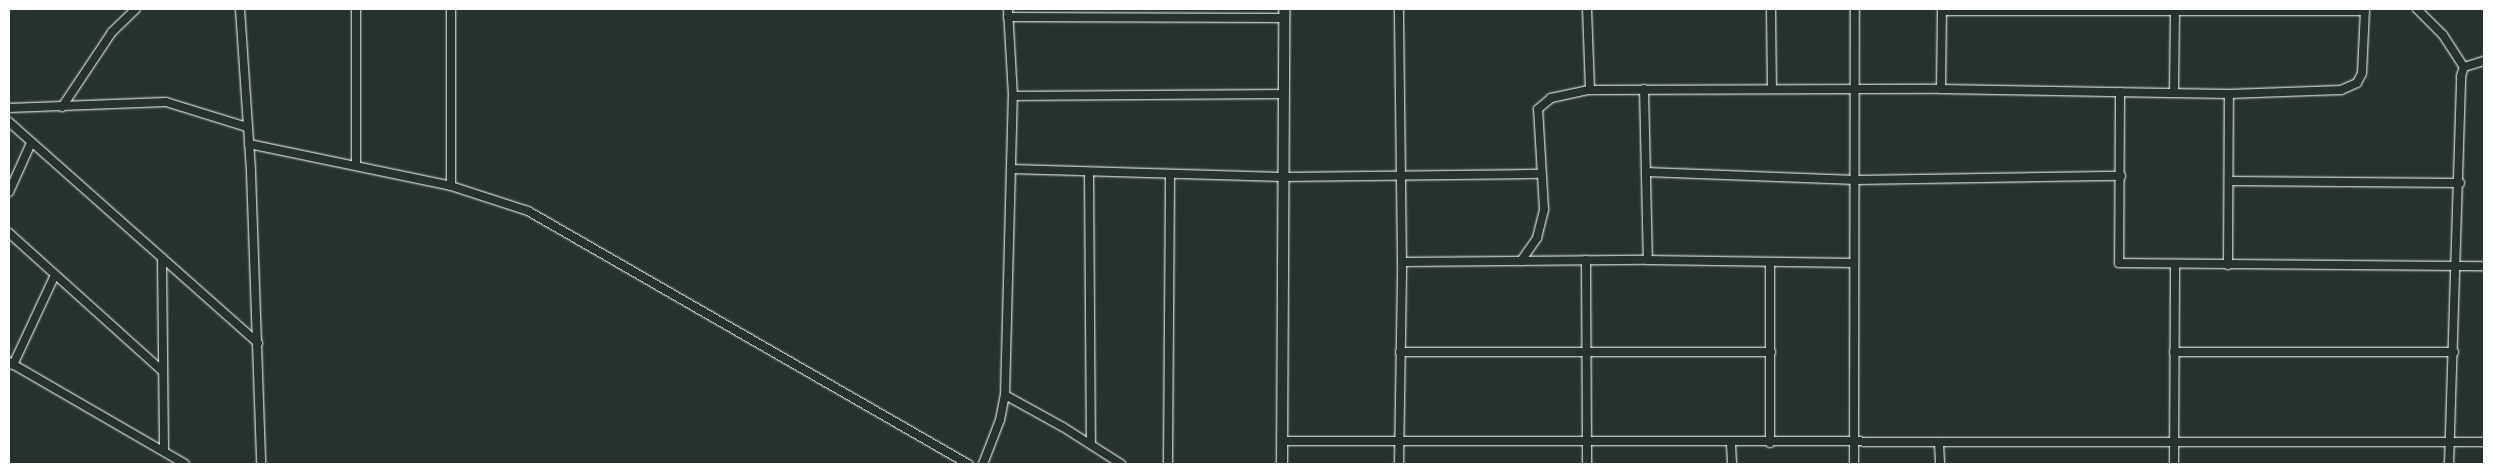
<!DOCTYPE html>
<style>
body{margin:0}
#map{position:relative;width:2493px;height:473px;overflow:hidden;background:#26332d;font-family:Mali,sans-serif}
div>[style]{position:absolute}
.roads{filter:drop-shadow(0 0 1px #fff) drop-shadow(0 0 1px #fff)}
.minor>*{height:8px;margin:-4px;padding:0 4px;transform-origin:4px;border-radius:4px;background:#26332d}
.tertiary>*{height:10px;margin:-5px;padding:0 5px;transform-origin:5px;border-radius:5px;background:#26332d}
span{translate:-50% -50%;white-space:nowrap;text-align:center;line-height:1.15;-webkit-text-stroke:4px #26332d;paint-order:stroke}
.frame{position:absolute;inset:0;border:10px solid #fff;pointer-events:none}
</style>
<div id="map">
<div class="roads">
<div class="minor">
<i style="left:240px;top:9px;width:163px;rotate:86.1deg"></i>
<i style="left:251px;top:172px;width:292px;rotate:88deg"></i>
<i style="left:356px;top:9px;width:156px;rotate:90deg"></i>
<i style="left:451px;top:9px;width:177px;rotate:90deg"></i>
<i style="left:1771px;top:9px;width:80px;rotate:89.3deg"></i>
<i style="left:2417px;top:9px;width:37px;rotate:45deg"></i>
<i style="left:2443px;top:35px;width:38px;rotate:57deg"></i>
<i style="left:1942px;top:11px;width:423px"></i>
<i style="left:1008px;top:17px;width:276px;rotate:0.2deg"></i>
<i style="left:2464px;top:67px;width:21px;rotate:-17deg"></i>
<i style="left:1644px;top:89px;width:171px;rotate:88.7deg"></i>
<i style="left:1941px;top:89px;width:80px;rotate:-89.3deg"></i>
<i style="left:1590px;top:90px;width:351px;rotate:-0.2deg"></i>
<i style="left:1941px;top:89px;width:288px;rotate:1deg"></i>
<i style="left:2229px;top:94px;width:112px;rotate:-2deg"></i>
<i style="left:2341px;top:90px;width:17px;rotate:-24deg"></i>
<i style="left:2357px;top:83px;width:11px;rotate:-63deg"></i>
<i style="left:2362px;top:73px;width:64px;rotate:-87.3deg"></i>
<i style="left:2120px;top:92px;width:171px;rotate:90.3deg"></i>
<i style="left:2119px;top:263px;width:365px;rotate:0.5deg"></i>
<i style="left:2174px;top:92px;width:83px;rotate:-89.3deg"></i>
<i style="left:1013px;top:96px;width:270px;rotate:-0.4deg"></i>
<i style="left:62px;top:107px;width:90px;rotate:-56.3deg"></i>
<i style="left:112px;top:32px;width:33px;rotate:-44deg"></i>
<i style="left:9px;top:108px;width:157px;rotate:-2.2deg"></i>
<i style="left:166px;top:102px;width:85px;rotate:17.2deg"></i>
<i style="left:9px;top:122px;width:333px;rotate:41.6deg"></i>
<i style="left:249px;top:144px;width:206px;rotate:11.7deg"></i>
<i style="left:451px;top:186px;width:81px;rotate:18deg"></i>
<i style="left:528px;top:211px;width:508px;rotate:29.9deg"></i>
<i style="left:1011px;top:169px;width:272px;rotate:1.7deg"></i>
<i style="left:1283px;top:177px;width:257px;rotate:-0.7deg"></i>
<i style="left:1089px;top:172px;width:272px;rotate:89.6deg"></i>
<i style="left:1646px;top:172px;width:210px;rotate:2.2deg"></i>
<i style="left:1856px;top:180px;width:265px;rotate:-0.9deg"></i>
<i style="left:2229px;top:181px;width:231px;rotate:0.5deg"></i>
<i style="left:9px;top:192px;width:54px;rotate:-65.8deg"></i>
<i style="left:9px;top:233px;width:206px;rotate:42deg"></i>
<i style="left:162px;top:258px;width:192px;rotate:89.4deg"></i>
<i style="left:1586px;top:260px;width:204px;rotate:89.7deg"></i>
<i style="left:1521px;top:261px;width:28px;rotate:-55deg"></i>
<i style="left:1537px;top:238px;width:30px;rotate:-76deg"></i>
<i style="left:1544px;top:209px;width:100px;rotate:-93.4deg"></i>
<i style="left:1538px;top:109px;width:17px;rotate:-40deg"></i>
<i style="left:1551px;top:98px;width:40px;rotate:-12deg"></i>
<i style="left:1590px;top:90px;width:81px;rotate:-92.1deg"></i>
<i style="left:1402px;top:262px;width:246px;rotate:-0.5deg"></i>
<i style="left:1648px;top:260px;width:206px;rotate:0.8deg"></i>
<i style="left:2228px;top:265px;width:171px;rotate:-89.7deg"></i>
<i style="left:1400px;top:352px;width:371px"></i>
<i style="left:2174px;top:352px;width:280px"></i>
<i style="left:9px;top:362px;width:203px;rotate:30.1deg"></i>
<i style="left:13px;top:365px;width:99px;rotate:-65deg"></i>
<i style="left:1005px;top:395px;width:66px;rotate:28.9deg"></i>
<i style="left:1063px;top:427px;width:69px;rotate:32.5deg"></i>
<i style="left:1282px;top:441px;width:1202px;rotate:0.05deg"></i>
<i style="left:1770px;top:443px;width:179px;rotate:-90deg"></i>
<i style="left:1939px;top:443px;width:21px;rotate:87deg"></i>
<i style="left:1731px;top:444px;width:20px;rotate:87deg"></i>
<i style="left:983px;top:464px;width:47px;rotate:-68.9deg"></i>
<i style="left:1000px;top:420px;width:25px;rotate:-79deg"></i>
<i style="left:1005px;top:395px;width:299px;rotate:-88.5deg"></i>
<i style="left:1013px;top:96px;width:87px;rotate:-93.3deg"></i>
<i style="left:1168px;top:464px;width:290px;rotate:-89.6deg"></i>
<i style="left:1399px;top:464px;width:202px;rotate:-89.1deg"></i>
<i style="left:1402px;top:262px;width:253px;rotate:-90.7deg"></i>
<i style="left:1854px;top:464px;width:455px;rotate:-89.9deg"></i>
<i style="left:2174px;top:464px;width:199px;rotate:-89.7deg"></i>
<i style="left:2449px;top:464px;width:388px;rotate:-88.2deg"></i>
<i style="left:2461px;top:76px;width:9px;rotate:-72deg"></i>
</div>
<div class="tertiary">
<i style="left:1282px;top:464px;width:455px;rotate:-89.7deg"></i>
</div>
</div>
<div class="frame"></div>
</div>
